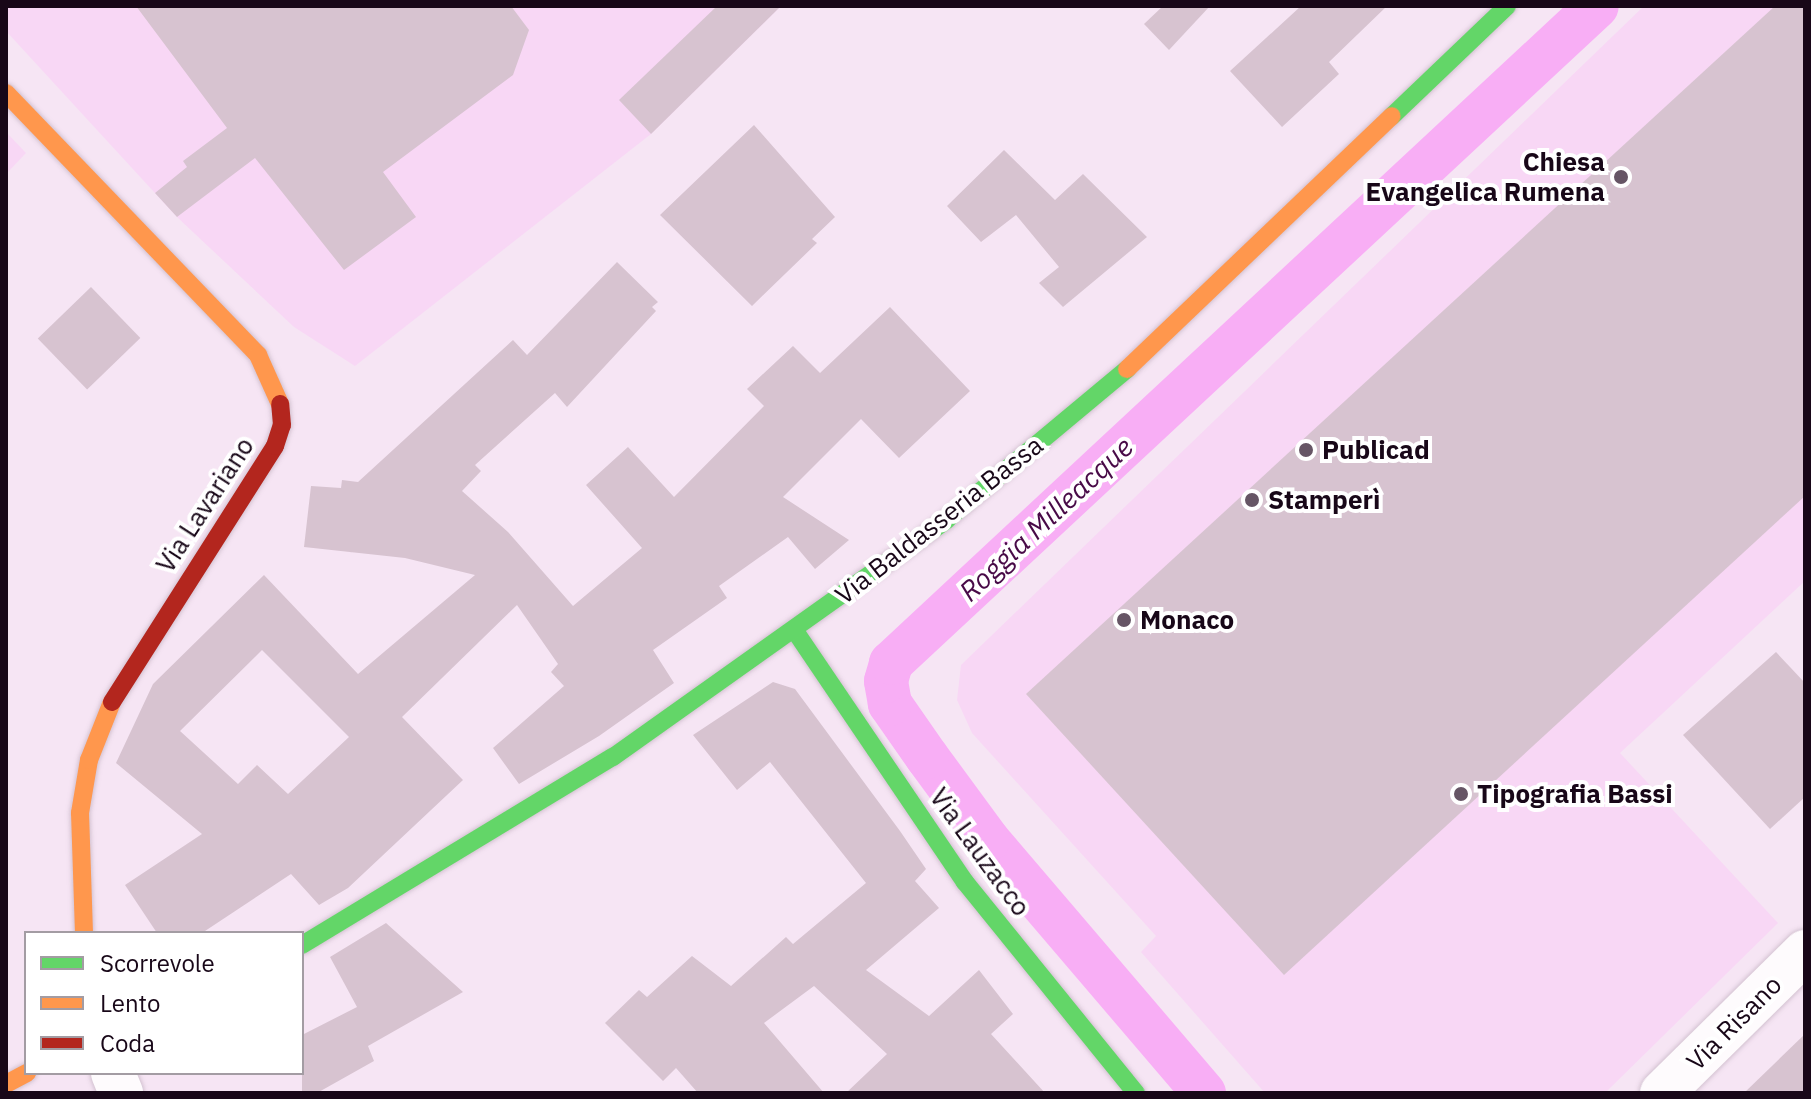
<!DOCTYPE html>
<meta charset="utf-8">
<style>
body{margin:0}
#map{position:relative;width:1811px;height:1099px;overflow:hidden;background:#f6e5f4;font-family:"IBM Plex Sans",sans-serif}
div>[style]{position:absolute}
.built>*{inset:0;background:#f8d7f5}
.canal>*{height:44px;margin:-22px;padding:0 22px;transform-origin:22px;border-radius:22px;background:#f8aef5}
.building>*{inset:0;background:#d7c3d0;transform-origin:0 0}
.roads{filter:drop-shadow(0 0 2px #d3c2d1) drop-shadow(0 0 2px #d3c2d1)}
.street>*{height:44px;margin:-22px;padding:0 22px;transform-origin:22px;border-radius:22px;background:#fefbfd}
.fast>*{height:18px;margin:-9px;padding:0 9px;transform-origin:9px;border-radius:9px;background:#63d668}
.slow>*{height:18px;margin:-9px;padding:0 9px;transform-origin:9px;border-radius:9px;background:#ff974d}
.jam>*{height:18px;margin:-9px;padding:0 9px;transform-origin:9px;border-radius:9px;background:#b3261e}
.dots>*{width:22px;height:22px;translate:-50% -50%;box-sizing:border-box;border:4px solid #fff;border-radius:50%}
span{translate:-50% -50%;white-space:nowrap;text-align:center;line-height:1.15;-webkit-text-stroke:8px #fff;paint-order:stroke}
.poi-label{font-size:26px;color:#180718;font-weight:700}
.right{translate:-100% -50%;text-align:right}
.left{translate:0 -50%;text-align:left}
.street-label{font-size:26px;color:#180718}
.water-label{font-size:28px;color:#480a47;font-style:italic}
.frame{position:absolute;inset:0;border:8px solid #180718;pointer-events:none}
.legend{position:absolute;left:24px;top:931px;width:280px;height:144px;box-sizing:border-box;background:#fff;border:2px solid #a39ca3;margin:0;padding:10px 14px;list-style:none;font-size:24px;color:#180718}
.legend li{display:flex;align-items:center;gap:16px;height:40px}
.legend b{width:40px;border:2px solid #a39ca3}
</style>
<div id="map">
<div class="built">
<i style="clip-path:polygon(6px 6px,781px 6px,651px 134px,355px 366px,294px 327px,177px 217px,6px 31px)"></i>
<i style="clip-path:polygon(1644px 6px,1805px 6px,1805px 581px,1620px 753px,1778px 923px,1605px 1093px,1265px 1093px,1141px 952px,1156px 936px,972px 733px,957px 700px,961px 665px)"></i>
<i style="clip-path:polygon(6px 132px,26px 153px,6px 174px)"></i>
</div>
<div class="canal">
<i style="left:1204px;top:1093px;width:333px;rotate:-130.5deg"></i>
<i style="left:988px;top:840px;width:103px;rotate:-126.3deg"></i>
<i style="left:927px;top:757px;width:65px;rotate:-124.9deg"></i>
<i style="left:890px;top:704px;width:23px;rotate:-100deg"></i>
<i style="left:886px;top:681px;width:19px;rotate:-74deg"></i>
<i style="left:891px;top:663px;width:964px;rotate:-42.94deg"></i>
</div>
<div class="building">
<i style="clip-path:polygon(136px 6px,511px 6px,529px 30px,513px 75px,383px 172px,416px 217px,344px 270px,255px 158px,177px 217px,155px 193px,187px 167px,183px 161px,227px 128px)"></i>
<i style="clip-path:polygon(717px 6px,781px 6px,651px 134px,619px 100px)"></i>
<i style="clip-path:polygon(1163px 6px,1210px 6px,1169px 50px,1144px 24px)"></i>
<i style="clip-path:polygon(1301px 6px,1387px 6px,1329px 62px,1339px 74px,1282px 127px,1230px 71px)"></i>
<i style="clip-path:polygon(1775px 6px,1805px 6px,1805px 496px,1284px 975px,1026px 694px)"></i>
<i style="clip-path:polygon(754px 125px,835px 217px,812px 239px,817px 243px,752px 306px,660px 215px)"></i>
<i style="clip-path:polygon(1004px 150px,1055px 200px,1083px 174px,1147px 237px,1063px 307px,1039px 283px,1059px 267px,1016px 215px,981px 242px,947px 206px)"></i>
<i style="clip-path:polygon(evenodd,617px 262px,658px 302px,652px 307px,656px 311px,567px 407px,555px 393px,475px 465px,481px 471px,462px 491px,508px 532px,573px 606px,642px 548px,586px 485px,628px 447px,674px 497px,764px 406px,747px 389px,793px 346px,820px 373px,890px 307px,970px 391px,899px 458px,861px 419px,783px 497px,849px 540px,815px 569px,788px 537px,719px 586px,727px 598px,653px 650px,674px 683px,599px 736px,519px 784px,493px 748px,564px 686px,551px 672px,558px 664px,517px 605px,402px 717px,463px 780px,348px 888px,319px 905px,291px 874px,202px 933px,157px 933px,125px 885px,202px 834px,116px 763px,153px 684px,264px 575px,358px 674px,475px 575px,405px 558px,304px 547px,311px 486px,341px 488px,342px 480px,358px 482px,513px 340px,527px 355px,617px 262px,262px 650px,349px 737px,288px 794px,257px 765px,238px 784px,180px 731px,262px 650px)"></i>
<i style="left:91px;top:287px;width:71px;height:74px;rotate:46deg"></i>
<i style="clip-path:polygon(1776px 652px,1805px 683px,1805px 797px,1770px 829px,1683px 735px)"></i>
<i style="clip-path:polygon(773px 682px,795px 689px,900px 831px,926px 869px,915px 881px,939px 908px,866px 970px,929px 1016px,979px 970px,1013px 1014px,991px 1034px,1045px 1093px,846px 1093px,887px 1054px,814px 986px,764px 1023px,824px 1093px,698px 1093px,676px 1068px,663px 1081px,605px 1023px,639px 990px,647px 997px,692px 956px,731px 986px,786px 937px,793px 944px,866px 883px,770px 762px,737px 790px,693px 735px)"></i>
<i style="clip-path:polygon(386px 923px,463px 992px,368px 1046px,374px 1061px,317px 1093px,302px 1093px,302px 1035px,357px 1007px,330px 957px)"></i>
<i style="clip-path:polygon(1805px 1034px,1805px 1093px,1744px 1093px)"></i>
</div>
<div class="roads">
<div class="street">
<i style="left:113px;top:1073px;width:22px;rotate:68deg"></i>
<i style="left:1662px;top:1093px;width:201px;rotate:-44.6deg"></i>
</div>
<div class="fast">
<i style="left:1392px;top:116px;width:159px;rotate:-43.7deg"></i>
<i style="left:795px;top:631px;width:303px;rotate:55.9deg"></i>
<i style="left:965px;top:882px;width:272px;rotate:51deg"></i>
<i style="left:302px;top:945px;width:363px;rotate:-31.2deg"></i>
<i style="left:613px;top:757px;width:409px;rotate:-35.4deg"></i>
<i style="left:946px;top:520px;width:236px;rotate:-39.8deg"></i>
</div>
<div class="slow">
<i style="left:6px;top:93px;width:364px;rotate:46.1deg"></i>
<i style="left:258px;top:355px;width:54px;rotate:65.8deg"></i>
<i style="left:1127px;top:369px;width:366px;rotate:-43.7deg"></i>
<i style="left:84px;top:933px;width:120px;rotate:-91.9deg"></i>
<i style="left:80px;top:813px;width:54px;rotate:-80.4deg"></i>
<i style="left:89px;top:760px;width:62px;rotate:-68.4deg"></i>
<i style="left:6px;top:1084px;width:24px;rotate:-28deg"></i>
</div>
<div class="jam">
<i style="left:112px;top:702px;width:303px;rotate:-57.5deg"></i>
<i style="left:275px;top:446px;width:22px;rotate:-72deg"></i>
<i style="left:282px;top:425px;width:21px;rotate:-95deg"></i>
</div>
</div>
<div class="dots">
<i style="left:1621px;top:177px;background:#665565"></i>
<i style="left:1306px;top:450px;background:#665565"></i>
<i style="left:1252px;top:500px;background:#665565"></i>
<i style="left:1124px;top:620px;background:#665565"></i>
<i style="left:1461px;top:794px;background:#665565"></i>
</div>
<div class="poi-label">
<span class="right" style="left:1605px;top:177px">Chiesa<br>Evangelica Rumena</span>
<span class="left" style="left:1322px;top:450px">Publicad</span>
<span class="left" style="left:1268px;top:500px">Stamperì</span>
<span class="left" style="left:1140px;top:620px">Monaco</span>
<span class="left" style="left:1477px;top:794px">Tipografia Bassi</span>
</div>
<div class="street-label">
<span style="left:205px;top:505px;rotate:-57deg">Via Lavariano</span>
<span style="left:939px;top:520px;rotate:-38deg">Via Baldasseria Bassa</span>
<span style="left:980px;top:852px;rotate:54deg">Via Lauzacco</span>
<span style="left:1734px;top:1023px;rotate:-45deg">Via Risano</span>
</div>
<div class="water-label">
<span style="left:1046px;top:519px;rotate:-43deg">Roggia Milleacque</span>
</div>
<div class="frame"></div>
<ul class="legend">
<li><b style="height:10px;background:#63d668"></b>Scorrevole</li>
<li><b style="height:10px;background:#ff974d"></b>Lento</li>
<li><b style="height:10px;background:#b3261e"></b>Coda</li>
</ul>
</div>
